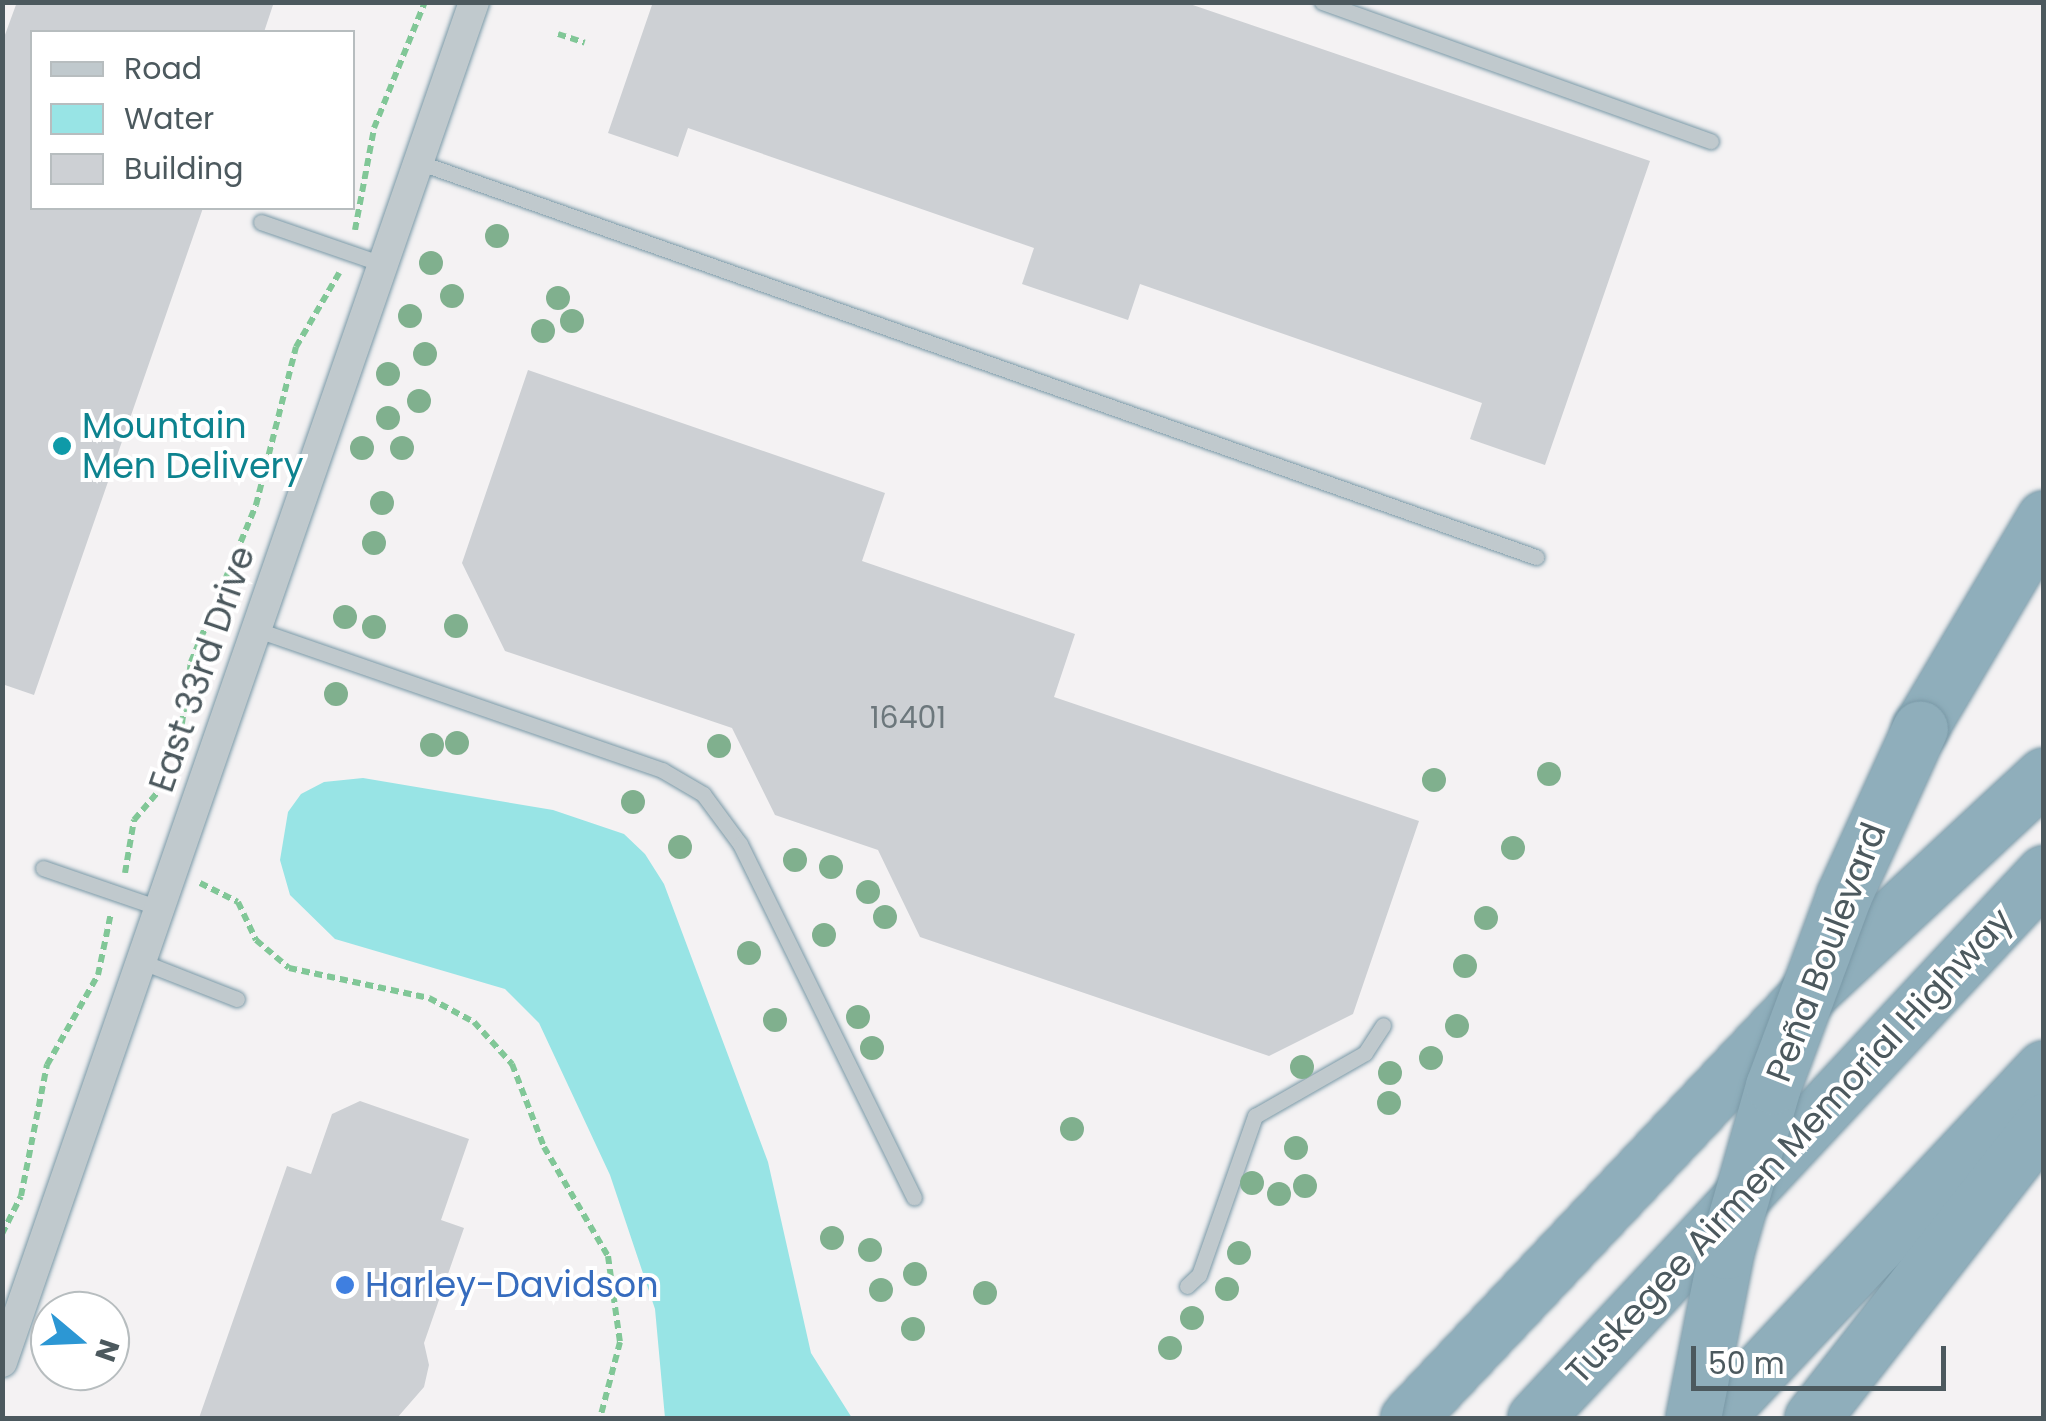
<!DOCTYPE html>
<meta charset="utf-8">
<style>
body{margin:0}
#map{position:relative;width:2046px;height:1421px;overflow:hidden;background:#f4f2f3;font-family:Poppins,sans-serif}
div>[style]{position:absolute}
.water>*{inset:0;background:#98e4e5}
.building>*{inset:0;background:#cdd0d4}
.path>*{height:6px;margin-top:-3px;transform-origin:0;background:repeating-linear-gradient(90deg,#81c797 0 8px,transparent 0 13px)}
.roads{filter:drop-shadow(0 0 2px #7a99a7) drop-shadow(0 0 2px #7a99a7)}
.service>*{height:15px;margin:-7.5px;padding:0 7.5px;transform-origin:7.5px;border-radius:7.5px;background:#c0c9cd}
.minor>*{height:30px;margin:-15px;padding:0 15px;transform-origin:15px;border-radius:15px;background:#c0c9cd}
.motorway>*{height:55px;margin:-27.5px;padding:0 27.5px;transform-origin:27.5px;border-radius:27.5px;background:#8faebb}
.bridges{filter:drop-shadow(0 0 2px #7a99a7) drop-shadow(0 0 2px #7a99a7)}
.motorway-bridge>*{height:55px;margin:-27.5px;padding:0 27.5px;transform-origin:27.5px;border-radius:27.5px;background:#8faebb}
.trees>*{width:24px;height:24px;margin:-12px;border-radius:50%;background:#80b08e}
.dots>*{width:28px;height:28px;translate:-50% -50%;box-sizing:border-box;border:5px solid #fff;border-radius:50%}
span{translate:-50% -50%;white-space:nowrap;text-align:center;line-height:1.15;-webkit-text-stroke:8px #fff;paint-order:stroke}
.number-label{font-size:30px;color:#6c777c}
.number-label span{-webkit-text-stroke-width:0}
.culture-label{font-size:35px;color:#0d838f}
.left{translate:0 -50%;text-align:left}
.street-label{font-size:35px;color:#4c595e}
.shop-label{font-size:35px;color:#366cbe}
.frame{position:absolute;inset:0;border:5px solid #4c595e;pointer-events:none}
.legend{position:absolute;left:30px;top:30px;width:325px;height:180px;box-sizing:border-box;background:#fff;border:2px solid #b7bdbf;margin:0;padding:12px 18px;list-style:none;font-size:30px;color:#4c595e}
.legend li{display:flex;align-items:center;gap:20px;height:50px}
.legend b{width:50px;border:2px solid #b7bdbf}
.north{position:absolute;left:30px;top:1291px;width:100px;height:100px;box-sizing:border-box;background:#fff;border:2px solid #b7bdbf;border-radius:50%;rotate:109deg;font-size:28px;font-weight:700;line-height:40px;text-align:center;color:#4c595e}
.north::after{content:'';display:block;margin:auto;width:35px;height:45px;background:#2c97d4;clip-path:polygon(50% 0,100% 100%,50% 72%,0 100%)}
.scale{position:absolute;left:1691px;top:1346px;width:255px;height:45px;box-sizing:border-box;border:5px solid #4c595e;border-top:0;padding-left:12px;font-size:30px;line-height:35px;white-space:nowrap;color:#4c595e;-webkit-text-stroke:8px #fff;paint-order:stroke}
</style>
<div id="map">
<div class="water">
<i style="clip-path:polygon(363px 778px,553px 810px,624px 834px,645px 854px,664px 884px,768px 1162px,811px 1353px,852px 1418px,665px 1418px,655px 1309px,610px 1175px,539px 1023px,505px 989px,335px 939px,290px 895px,280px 860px,288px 812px,301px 794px,324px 782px)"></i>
</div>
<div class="building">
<i style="clip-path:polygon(17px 2px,274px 2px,264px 32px,32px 32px,32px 208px,203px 208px,34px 695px,2px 684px,2px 43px)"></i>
<i style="clip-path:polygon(653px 2px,1184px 2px,1650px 161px,1545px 465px,1470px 439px,1482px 403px,1140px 284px,1128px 320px,1022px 284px,1034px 248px,688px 128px,678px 157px,608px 133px)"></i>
<i style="clip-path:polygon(528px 370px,885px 493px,862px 561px,1075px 634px,1054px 697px,1419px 821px,1353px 1014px,1269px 1056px,920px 937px,878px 850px,775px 815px,732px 728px,505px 651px,462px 563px)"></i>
<i style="clip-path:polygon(360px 1101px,469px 1139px,441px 1220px,464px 1228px,424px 1343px,429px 1365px,424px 1387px,397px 1418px,199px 1418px,287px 1166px,311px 1174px,332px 1114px)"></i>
</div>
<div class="path">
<i style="left:558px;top:34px;width:28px;rotate:18deg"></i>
<i style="left:355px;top:230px;width:104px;rotate:-79.4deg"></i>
<i style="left:374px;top:128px;width:136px;rotate:-68deg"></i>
<i style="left:178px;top:750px;width:89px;rotate:-81.6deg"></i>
<i style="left:191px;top:662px;width:170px;rotate:-67.5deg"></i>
<i style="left:256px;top:505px;width:163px;rotate:-75.8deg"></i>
<i style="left:296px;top:347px;width:86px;rotate:-59.8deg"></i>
<i style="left:125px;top:873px;width:54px;rotate:-80.4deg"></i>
<i style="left:134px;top:820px;width:52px;rotate:-49.6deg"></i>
<i style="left:200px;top:883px;width:42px;rotate:26.6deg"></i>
<i style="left:238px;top:902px;width:42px;rotate:64.7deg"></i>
<i style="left:256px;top:940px;width:43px;rotate:40.3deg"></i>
<i style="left:289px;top:968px;width:143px;rotate:12.1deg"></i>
<i style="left:429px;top:998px;width:51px;rotate:28.1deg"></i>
<i style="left:474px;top:1022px;width:57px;rotate:47.9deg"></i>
<i style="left:512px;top:1064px;width:89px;rotate:68.9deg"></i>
<i style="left:544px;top:1147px;width:126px;rotate:59.6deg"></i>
<i style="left:608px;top:1256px;width:87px;rotate:82.1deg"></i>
<i style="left:620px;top:1342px;width:79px;rotate:104.7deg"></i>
<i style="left:2px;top:1234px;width:42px;rotate:-63.4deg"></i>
<i style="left:21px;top:1196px;width:134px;rotate:-78.8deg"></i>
<i style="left:47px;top:1065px;width:103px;rotate:-60.5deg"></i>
<i style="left:98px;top:975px;width:63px;rotate:-78.2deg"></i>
</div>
<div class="roads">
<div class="service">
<i style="left:1322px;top:2px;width:413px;rotate:19.7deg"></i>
<i style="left:418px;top:162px;width:1186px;rotate:19.46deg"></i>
<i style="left:261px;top:222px;width:128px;rotate:19.1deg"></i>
<i style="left:255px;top:629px;width:431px;rotate:19.1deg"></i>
<i style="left:662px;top:770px;width:48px;rotate:30.3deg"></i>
<i style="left:703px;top:794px;width:62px;rotate:53.5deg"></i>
<i style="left:740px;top:844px;width:394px;rotate:63.8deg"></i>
<i style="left:43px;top:868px;width:123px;rotate:19deg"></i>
<i style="left:140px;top:961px;width:104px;rotate:21.4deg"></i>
<i style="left:1187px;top:1286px;width:16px;rotate:-43deg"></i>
<i style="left:1199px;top:1275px;width:169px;rotate:-70.6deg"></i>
<i style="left:1255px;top:1116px;width:127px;rotate:-29.8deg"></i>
<i style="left:1365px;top:1053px;width:33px;rotate:-57deg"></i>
</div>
<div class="minor">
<i style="left:2px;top:1362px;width:1440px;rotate:-70.86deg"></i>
</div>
<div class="motorway">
<i style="left:1920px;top:728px;width:244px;rotate:-59.4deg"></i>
<i style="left:1408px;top:1418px;width:574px;rotate:-46.69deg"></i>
<i style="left:1802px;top:1000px;width:330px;rotate:-42.9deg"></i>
<i style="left:1535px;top:1418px;width:746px;rotate:-46.96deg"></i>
<i style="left:1715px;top:1418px;width:480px;rotate:-46.8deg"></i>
<i style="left:1812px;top:1418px;width:377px;rotate:-52deg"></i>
</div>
</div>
<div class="bridges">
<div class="motorway-bridge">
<i style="left:1693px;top:1418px;width:170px;rotate:-78.8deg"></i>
<i style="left:1726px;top:1251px;width:172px;rotate:-74.1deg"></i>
<i style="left:1773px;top:1086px;width:204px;rotate:-69.6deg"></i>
<i style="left:1844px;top:895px;width:183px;rotate:-65.5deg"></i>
</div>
</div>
<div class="trees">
<i style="left:497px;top:236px"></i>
<i style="left:431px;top:263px"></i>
<i style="left:452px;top:296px"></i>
<i style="left:558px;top:298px"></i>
<i style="left:410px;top:316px"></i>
<i style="left:572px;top:321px"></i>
<i style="left:543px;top:331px"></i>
<i style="left:425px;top:354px"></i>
<i style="left:388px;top:374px"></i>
<i style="left:419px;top:401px"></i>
<i style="left:388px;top:418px"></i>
<i style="left:362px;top:448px"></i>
<i style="left:402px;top:448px"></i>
<i style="left:382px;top:503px"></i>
<i style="left:374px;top:543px"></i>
<i style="left:345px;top:617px"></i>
<i style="left:456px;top:626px"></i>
<i style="left:374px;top:627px"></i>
<i style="left:336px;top:694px"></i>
<i style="left:457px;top:743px"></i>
<i style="left:432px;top:745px"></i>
<i style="left:719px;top:746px"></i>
<i style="left:1549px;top:774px"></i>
<i style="left:1434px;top:780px"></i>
<i style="left:633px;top:802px"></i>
<i style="left:680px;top:847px"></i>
<i style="left:1513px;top:848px"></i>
<i style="left:795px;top:860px"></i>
<i style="left:831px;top:867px"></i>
<i style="left:868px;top:892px"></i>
<i style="left:885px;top:917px"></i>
<i style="left:1486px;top:918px"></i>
<i style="left:824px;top:935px"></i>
<i style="left:749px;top:953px"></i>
<i style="left:1465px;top:966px"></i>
<i style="left:858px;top:1017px"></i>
<i style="left:775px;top:1020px"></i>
<i style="left:1457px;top:1026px"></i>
<i style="left:872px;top:1048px"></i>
<i style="left:1431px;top:1058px"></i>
<i style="left:1302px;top:1067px"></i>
<i style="left:1390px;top:1073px"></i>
<i style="left:1389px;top:1103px"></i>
<i style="left:1072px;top:1129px"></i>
<i style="left:1296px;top:1148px"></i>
<i style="left:1252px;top:1183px"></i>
<i style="left:1305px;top:1186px"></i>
<i style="left:1279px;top:1194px"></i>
<i style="left:832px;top:1238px"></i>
<i style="left:870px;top:1250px"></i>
<i style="left:1239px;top:1253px"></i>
<i style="left:915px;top:1274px"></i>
<i style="left:1227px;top:1289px"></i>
<i style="left:881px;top:1290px"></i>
<i style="left:985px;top:1293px"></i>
<i style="left:1192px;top:1318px"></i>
<i style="left:913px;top:1329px"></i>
<i style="left:1170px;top:1348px"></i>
</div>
<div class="dots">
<i style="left:62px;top:446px;background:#0f9aa8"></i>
<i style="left:345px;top:1285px;background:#3f7fe0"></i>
</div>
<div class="number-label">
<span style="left:908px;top:718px">16401</span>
</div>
<div class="culture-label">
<span class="left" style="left:82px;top:446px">Mountain<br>Men Delivery</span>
</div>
<div class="street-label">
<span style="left:202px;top:669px;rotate:-71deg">East 33rd Drive</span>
<span style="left:1826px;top:952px;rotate:-69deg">Peña Boulevard</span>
<span style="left:1789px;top:1146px;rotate:-47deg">Tuskegee Airmen Memorial Highway</span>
</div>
<div class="shop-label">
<span class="left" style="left:365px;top:1285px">Harley-Davidson</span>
</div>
<div class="frame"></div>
<ul class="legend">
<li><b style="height:12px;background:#c0c9cd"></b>Road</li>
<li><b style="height:28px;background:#98e4e5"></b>Water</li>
<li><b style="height:28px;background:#cdd0d4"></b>Building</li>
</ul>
<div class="north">N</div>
<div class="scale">50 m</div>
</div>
